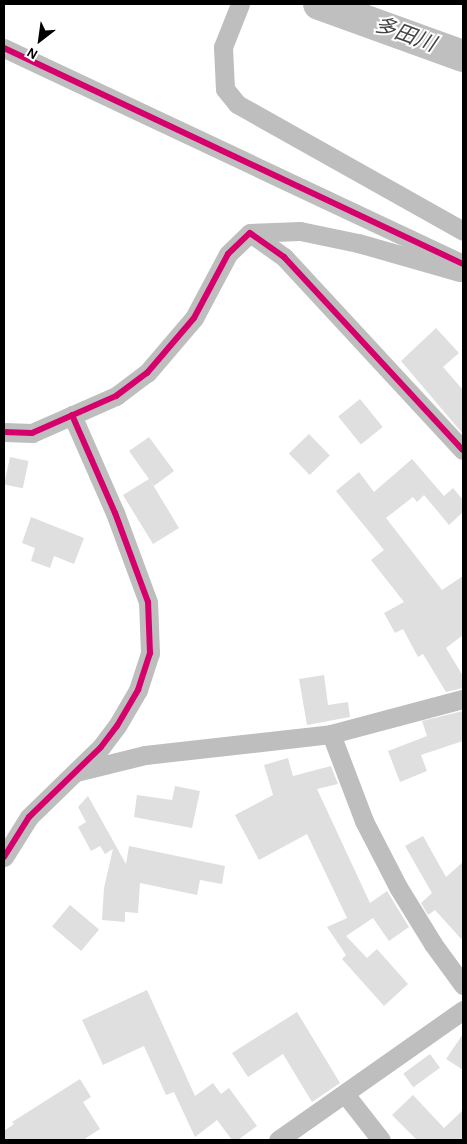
<!DOCTYPE html>
<meta charset="utf-8">
<style>
body{margin:0}
#map{position:relative;width:467px;height:1144px;overflow:hidden;background:#fff;font-family:"Alegreya Sans","Noto Sans JP",sans-serif}
div>[style]{position:absolute}
.river>*{height:32px;margin:-16px;padding:0 16px;transform-origin:16px;border-radius:16px;background:#bfbfbf}
.building>*{inset:0;background:#dfdfdf;transform-origin:0 0}
.street>*{height:19px;margin:-9.5px;padding:0 9.5px;transform-origin:9.5px;border-radius:9.5px;background:#bebebe}
.cycleway>*{height:6px;margin:-3px;padding:0 3px;transform-origin:3px;border-radius:3px;background:#d6006c}
span{translate:-50% -50%;white-space:nowrap;text-align:center;line-height:1.15;-webkit-text-stroke:4px #fff;paint-order:stroke}
.water-label{font-size:21px;color:#444;font-style:italic}
.frame{position:absolute;inset:0;border:5px solid #000;pointer-events:none}
.north{position:absolute;left:15px;top:15px;width:50px;height:50px;-webkit-text-stroke:4px #fff;paint-order:stroke;rotate:210deg;font-size:14px;font-weight:700;line-height:20px;text-align:center;color:#000}
.north::after{content:'';display:block;margin:auto;width:18px;height:22px;background:#000;clip-path:polygon(50% 0,100% 100%,50% 72%,0 100%)}
</style>
<div id="map">
<div class="river">
<i style="left:319px;top:4px;width:153px;rotate:19.9deg"></i>
</div>
<div class="building">
<i style="clip-path:polygon(436px 328px,459px 353px,443px 367px,463px 390px,463px 434px,401px 361px)"></i>
<i style="left:360px;top:399px;width:36px;height:28px;rotate:51deg"></i>
<i style="left:309px;top:434px;width:30px;height:28px;rotate:46deg"></i>
<i style="clip-path:polygon(149px 437px,174px 471px,154px 486px,150px 480px,179px 528px,153px 544px,123px 495px,149px 479px,129px 451px)"></i>
<i style="left:10px;top:457px;width:19px;height:28px;rotate:12deg"></i>
<i style="clip-path:polygon(412px 459px,444px 496px,453px 488px,463px 500px,463px 512px,449px 525px,424px 495px,417px 502px,413px 497px,386px 518px,442px 590px,463px 576px,463px 635px,446px 648px,463px 676px,463px 688px,446px 692px,423px 654px,418px 657px,403px 629px,395px 633px,384px 613px,404px 602px,371px 560px,384px 550px,336px 491px,359px 472px,374px 492px)"></i>
<i style="clip-path:polygon(31px 517px,84px 538px,74px 564px,54px 556px,50px 568px,31px 561px,35px 548px,22px 543px)"></i>
<i style="clip-path:polygon(324px 675px,328px 705px,348px 702px,350px 717px,307px 725px,299px 679px)"></i>
<i style="clip-path:polygon(463px 711px,463px 741px,421px 755px,427px 771px,400px 782px,388px 751px,427px 736px,422px 721px)"></i>
<i style="clip-path:polygon(288px 758px,293px 776px,331px 766px,338px 784px,317px 789px,370px 903px,387px 891px,409px 927px,389px 941px,373px 918px,346px 936px,367px 958px,377px 949px,408px 984px,384px 1006px,342px 959px,346px 955px,327px 927px,347px 918px,307px 834px,259px 860px,235px 815px,273px 795px,264px 765px)"></i>
<i style="clip-path:polygon(175px 786px,200px 791px,192px 828px,134px 817px,137px 795px,172px 800px)"></i>
<i style="clip-path:polygon(88px 796px,126px 864px,129px 846px,225px 866px,222px 884px,200px 880px,197px 895px,140px 883px,138px 913px,125px 912px,125px 922px,102px 920px,104px 888px,113px 849px,105px 854px,100px 846px,91px 851px,78px 827px,86px 822px,78px 807px)"></i>
<i style="clip-path:polygon(423px 836px,446px 877px,463px 862px,463px 941px,435px 910px,428px 915px,421px 903px,432px 893px,405px 846px)"></i>
<i style="left:70px;top:905px;width:38px;height:28px;rotate:40deg"></i>
<i style="clip-path:polygon(147px 990px,195px 1096px,213px 1083px,221px 1094px,229px 1088px,257px 1126px,238px 1140px,232px 1140px,217px 1120px,195px 1137px,174px 1092px,166px 1095px,144px 1046px,103px 1065px,82px 1020px)"></i>
<i style="clip-path:polygon(297px 1012px,340px 1083px,312px 1102px,283px 1054px,248px 1077px,232px 1053px)"></i>
<i style="clip-path:polygon(463px 1034px,463px 1070px,446px 1059px)"></i>
<i style="left:430px;top:1054px;width:17px;height:33px;rotate:54deg"></i>
<i style="clip-path:polygon(80px 1079px,91px 1097px,83px 1102px,100px 1129px,83px 1140px,4px 1140px,4px 1131px,14px 1124px,12px 1122px)"></i>
<i style="clip-path:polygon(413px 1095px,444px 1128px,463px 1110px,463px 1140px,417px 1140px,392px 1115px)"></i>
</div>
<div class="street">
<i style="left:240px;top:4px;width:46px;rotate:111.6deg"></i>
<i style="left:223px;top:47px;width:42px;rotate:87.3deg"></i>
<i style="left:225px;top:89px;width:19px;rotate:51deg"></i>
<i style="left:237px;top:104px;width:259px;rotate:29.3deg"></i>
<i style="left:4px;top:48px;width:507px;rotate:25.2deg"></i>
<i style="left:250px;top:233px;width:50px;rotate:-2.3deg"></i>
<i style="left:300px;top:231px;width:59px;rotate:11.7deg"></i>
<i style="left:358px;top:243px;width:106px;rotate:15.9deg"></i>
<i style="left:4px;top:432px;width:28px;rotate:2deg"></i>
<i style="left:32px;top:433px;width:92px;rotate:-23.8deg"></i>
<i style="left:116px;top:396px;width:39px;rotate:-37deg"></i>
<i style="left:147px;top:373px;width:72px;rotate:-49.5deg"></i>
<i style="left:194px;top:318px;width:72px;rotate:-62deg"></i>
<i style="left:228px;top:254px;width:30px;rotate:-44deg"></i>
<i style="left:250px;top:233px;width:42px;rotate:35.2deg"></i>
<i style="left:284px;top:257px;width:263px;rotate:47.2deg"></i>
<i style="left:331px;top:734px;width:93px;rotate:69.2deg"></i>
<i style="left:364px;top:821px;width:74px;rotate:62.7deg"></i>
<i style="left:398px;top:887px;width:67px;rotate:58.4deg"></i>
<i style="left:433px;top:944px;width:51px;rotate:53.8deg"></i>
<i style="left:76px;top:772px;width:71px;rotate:-13.8deg"></i>
<i style="left:145px;top:755px;width:187px;rotate:-6.4deg"></i>
<i style="left:331px;top:734px;width:137px;rotate:-14.9deg"></i>
<i style="left:4px;top:857px;width:47px;rotate:-58deg"></i>
<i style="left:29px;top:817px;width:100px;rotate:-44.2deg"></i>
<i style="left:101px;top:747px;width:26px;rotate:-53deg"></i>
<i style="left:117px;top:726px;width:42px;rotate:-59.7deg"></i>
<i style="left:138px;top:690px;width:39px;rotate:-72deg"></i>
<i style="left:150px;top:653px;width:51px;rotate:-92.2deg"></i>
<i style="left:148px;top:602px;width:95px;rotate:-110.3deg"></i>
<i style="left:115px;top:513px;width:107px;rotate:-113.7deg"></i>
<i style="left:345px;top:1094px;width:58px;rotate:52deg"></i>
<i style="left:278px;top:1140px;width:226px;rotate:-35.1deg"></i>
</div>
<div class="cycleway">
<i style="left:4px;top:48px;width:507px;rotate:25.2deg"></i>
<i style="left:4px;top:432px;width:28px;rotate:2deg"></i>
<i style="left:32px;top:433px;width:92px;rotate:-23.8deg"></i>
<i style="left:116px;top:396px;width:39px;rotate:-37deg"></i>
<i style="left:147px;top:373px;width:72px;rotate:-49.5deg"></i>
<i style="left:194px;top:318px;width:72px;rotate:-62deg"></i>
<i style="left:228px;top:254px;width:30px;rotate:-44deg"></i>
<i style="left:250px;top:233px;width:42px;rotate:35.2deg"></i>
<i style="left:284px;top:257px;width:263px;rotate:47.2deg"></i>
<i style="left:4px;top:857px;width:47px;rotate:-58deg"></i>
<i style="left:29px;top:817px;width:100px;rotate:-44.2deg"></i>
<i style="left:101px;top:747px;width:26px;rotate:-53deg"></i>
<i style="left:117px;top:726px;width:42px;rotate:-59.7deg"></i>
<i style="left:138px;top:690px;width:39px;rotate:-72deg"></i>
<i style="left:150px;top:653px;width:51px;rotate:-92.2deg"></i>
<i style="left:148px;top:602px;width:95px;rotate:-110.3deg"></i>
<i style="left:115px;top:513px;width:107px;rotate:-113.7deg"></i>
</div>
<div class="water-label">
<span style="left:405px;top:35px;rotate:20deg">多田川</span>
</div>
<div class="frame"></div>
<div class="north">N</div>
</div>
